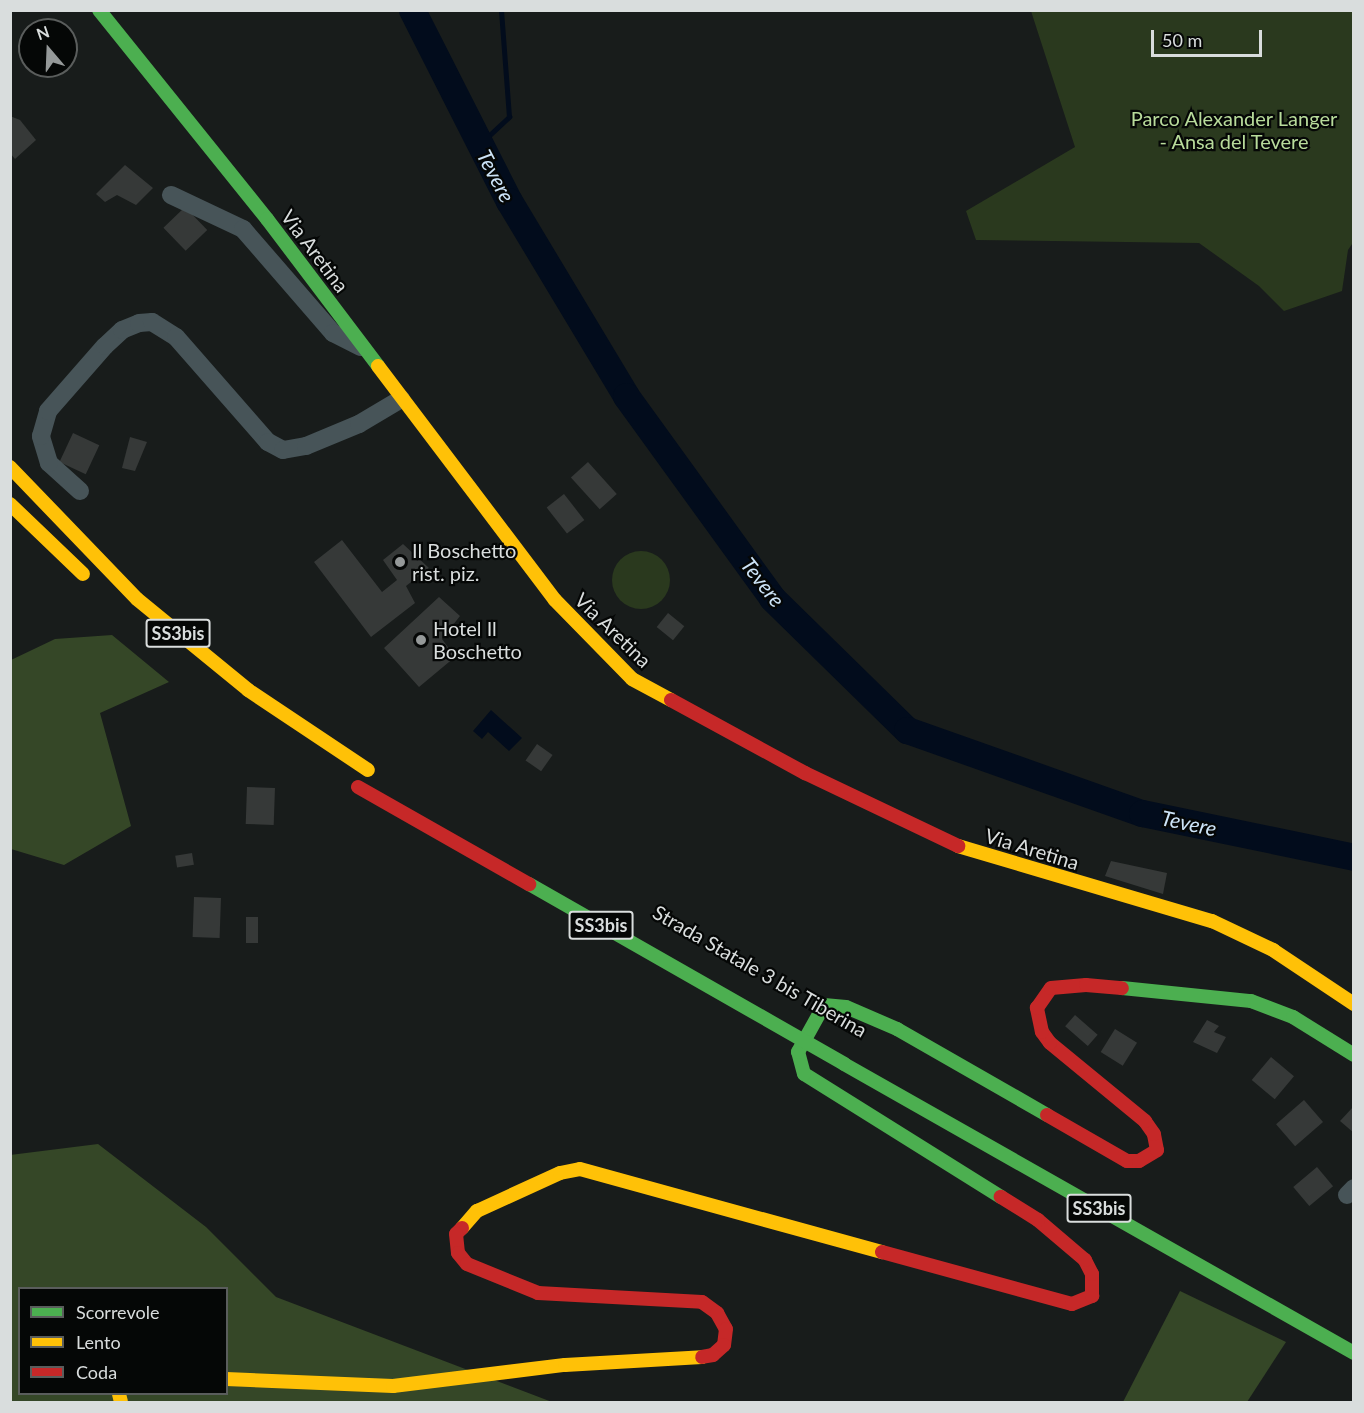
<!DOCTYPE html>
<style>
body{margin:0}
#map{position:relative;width:1364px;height:1413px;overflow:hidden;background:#181c1b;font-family:Lato,sans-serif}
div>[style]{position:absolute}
.green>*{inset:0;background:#2a391e}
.round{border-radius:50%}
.forest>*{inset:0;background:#354727}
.water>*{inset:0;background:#020c1c}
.stream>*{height:4.5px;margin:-2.25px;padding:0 2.25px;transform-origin:2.25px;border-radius:2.25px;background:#020c1c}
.river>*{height:27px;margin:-13.5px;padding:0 13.5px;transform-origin:13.5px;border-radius:13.5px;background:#020c1c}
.building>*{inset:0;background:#363938;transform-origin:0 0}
.street>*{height:18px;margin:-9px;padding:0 9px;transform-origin:9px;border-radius:9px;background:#475458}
.fast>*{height:14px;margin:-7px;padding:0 7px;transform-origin:7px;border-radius:7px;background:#4caf50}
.slow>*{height:14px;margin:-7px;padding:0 7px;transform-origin:7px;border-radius:7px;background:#ffc107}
.jam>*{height:14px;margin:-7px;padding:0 7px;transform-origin:7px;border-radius:7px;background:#c62828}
.fast-bridge>*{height:14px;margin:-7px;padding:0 7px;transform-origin:7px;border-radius:7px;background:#4caf50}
.jam-bridge>*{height:14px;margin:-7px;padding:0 7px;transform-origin:7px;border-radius:7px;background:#c62828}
.dots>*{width:16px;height:16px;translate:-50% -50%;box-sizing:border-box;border:3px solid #050706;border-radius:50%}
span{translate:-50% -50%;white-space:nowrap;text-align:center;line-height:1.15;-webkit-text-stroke:4.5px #050706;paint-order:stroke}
.shield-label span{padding:2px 4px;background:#050706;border:2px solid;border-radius:4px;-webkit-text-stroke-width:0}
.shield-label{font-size:18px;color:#d9dddd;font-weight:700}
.park-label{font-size:20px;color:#b8db9b}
.street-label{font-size:20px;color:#d9dddd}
.poi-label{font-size:20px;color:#d9dddd}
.left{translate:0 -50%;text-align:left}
.water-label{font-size:21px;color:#cde4f8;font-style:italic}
.frame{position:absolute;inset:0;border:12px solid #d9dddd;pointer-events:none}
.legend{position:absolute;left:18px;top:1287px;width:210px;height:108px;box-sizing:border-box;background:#050706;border:2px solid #5a5d5c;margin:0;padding:8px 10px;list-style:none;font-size:18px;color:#d9dddd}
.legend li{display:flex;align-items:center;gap:12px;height:30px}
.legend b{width:30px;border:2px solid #5a5d5c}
.north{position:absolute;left:18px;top:18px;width:60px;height:60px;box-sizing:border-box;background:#050706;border:2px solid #5a5d5c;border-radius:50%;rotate:341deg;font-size:16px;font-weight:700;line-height:24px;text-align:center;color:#d9dddd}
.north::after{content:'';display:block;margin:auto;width:21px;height:27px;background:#959999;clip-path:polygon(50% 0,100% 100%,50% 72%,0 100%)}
.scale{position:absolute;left:1151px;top:30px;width:111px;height:27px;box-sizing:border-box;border:3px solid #d9dddd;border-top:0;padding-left:8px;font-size:18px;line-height:21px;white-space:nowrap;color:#d9dddd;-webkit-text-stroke:4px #050706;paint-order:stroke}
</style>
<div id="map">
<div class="green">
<i style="clip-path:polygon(1031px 11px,1353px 11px,1354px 241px,1348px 250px,1342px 291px,1284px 311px,1259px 286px,1199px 243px,976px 240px,966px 211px,1075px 147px)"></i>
<i class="round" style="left:612px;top:551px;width:58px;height:58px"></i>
</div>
<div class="forest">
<i style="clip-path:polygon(112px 635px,169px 682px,100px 713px,131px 826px,64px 865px,11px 849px,11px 660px,55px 639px)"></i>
<i style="clip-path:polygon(evenodd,98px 1144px,206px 1227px,276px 1297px,552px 1402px,11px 1402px,10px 1155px,98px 1144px,20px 1288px,226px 1288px,226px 1394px,20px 1394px,20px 1288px)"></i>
<i style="clip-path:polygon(1180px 1291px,1286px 1342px,1247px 1402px,1123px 1402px)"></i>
</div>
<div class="water">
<i style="clip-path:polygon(491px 710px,522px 738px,509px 751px,488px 732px,482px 739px,473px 731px)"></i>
</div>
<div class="stream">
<i style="left:480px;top:144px;width:40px;rotate:-43deg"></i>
<i style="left:509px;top:117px;width:107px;rotate:-94.3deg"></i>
</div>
<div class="river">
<i style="left:412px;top:10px;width:214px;rotate:63.1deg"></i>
<i style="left:509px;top:201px;width:227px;rotate:59deg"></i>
<i style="left:626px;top:396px;width:249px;rotate:54.1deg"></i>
<i style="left:772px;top:598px;width:189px;rotate:44.4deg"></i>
<i style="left:907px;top:730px;width:249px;rotate:19.5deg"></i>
<i style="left:1142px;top:813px;width:217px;rotate:11.7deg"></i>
</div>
<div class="building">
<i style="clip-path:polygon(10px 116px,20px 120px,36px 140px,15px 159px,10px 153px)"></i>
<i style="clip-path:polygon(125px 165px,153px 188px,136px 205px,117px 195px,105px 202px,96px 194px)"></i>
<i style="left:185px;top:207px;width:32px;height:30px;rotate:46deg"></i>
<i style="left:73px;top:433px;width:29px;height:32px;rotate:25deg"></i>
<i style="clip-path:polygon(130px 437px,147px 442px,135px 471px,122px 468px)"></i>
<i style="left:588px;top:462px;width:43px;height:23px;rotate:48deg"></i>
<i style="left:564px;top:494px;width:33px;height:22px;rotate:52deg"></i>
<i style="clip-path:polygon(342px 540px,382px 592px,397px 580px,383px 560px,403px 544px,429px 568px,406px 586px,415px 603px,371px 637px,314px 562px)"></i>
<i style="clip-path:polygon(439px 597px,460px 616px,442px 639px,455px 657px,419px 687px,384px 648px)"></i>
<i style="left:668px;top:613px;width:21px;height:18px;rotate:39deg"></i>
<i style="left:537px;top:744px;width:19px;height:20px;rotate:35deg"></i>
<i style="left:247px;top:787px;width:28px;height:37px;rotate:2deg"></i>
<i style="left:192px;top:853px;width:12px;height:17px;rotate:81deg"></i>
<i style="clip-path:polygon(1111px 861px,1167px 873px,1163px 894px,1105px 876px)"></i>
<i style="left:194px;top:897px;width:27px;height:40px;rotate:2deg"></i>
<i style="left:246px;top:917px;width:12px;height:26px"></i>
<i style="left:1075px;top:1015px;width:30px;height:15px;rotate:41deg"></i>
<i style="clip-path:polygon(1207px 1020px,1219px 1026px,1214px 1032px,1226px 1037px,1217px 1053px,1193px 1042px)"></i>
<i style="left:1115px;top:1029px;width:26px;height:27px;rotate:32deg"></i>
<i style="left:1271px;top:1057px;width:30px;height:30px;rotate:40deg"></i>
<i style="left:1304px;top:1100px;width:29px;height:37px;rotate:49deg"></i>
<i style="clip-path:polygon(1354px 1106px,1354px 1133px,1340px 1121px)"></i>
<i style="left:1317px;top:1167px;width:25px;height:31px;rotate:50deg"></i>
</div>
<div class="street">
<i style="left:171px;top:195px;width:80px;rotate:25.3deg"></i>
<i style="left:243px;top:229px;width:138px;rotate:49.1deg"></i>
<i style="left:333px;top:333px;width:31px;rotate:27deg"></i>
<i style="left:80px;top:491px;width:42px;rotate:-137.9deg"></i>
<i style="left:49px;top:463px;width:28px;rotate:-107deg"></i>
<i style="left:41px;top:436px;width:26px;rotate:-74deg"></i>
<i style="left:48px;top:411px;width:86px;rotate:-48.8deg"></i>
<i style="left:105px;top:346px;width:23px;rotate:-43deg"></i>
<i style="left:122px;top:330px;width:18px;rotate:-22deg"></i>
<i style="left:139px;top:323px;width:13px;rotate:-4deg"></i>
<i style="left:152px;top:322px;width:28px;rotate:32deg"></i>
<i style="left:176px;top:337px;width:140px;rotate:48.8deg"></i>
<i style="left:268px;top:442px;width:17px;rotate:28deg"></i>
<i style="left:283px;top:450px;width:23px;rotate:-10deg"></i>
<i style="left:306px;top:446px;width:57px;rotate:-22.5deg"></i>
<i style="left:359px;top:424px;width:49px;rotate:-30.8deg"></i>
<i style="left:1347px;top:1195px;width:10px;rotate:-45deg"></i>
</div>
<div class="fast">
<i style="left:99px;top:10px;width:268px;rotate:51.2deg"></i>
<i style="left:267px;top:219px;width:184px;rotate:52.9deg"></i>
<i style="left:1122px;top:988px;width:130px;rotate:5.8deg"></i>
<i style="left:1251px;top:1001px;width:45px;rotate:20.9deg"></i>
<i style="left:1293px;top:1017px;width:72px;rotate:31.9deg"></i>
<i style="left:844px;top:1064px;width:586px;rotate:29.54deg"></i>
<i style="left:1001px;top:1197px;width:232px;rotate:-148deg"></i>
<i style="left:804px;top:1074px;width:23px;rotate:-105deg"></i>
<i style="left:798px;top:1052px;width:54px;rotate:-61deg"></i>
<i style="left:824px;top:1005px;width:22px;rotate:5deg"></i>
<i style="left:846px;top:1007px;width:56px;rotate:23.3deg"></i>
<i style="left:897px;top:1029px;width:173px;rotate:29.8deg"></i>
</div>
<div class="slow">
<i style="left:378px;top:366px;width:293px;rotate:52.9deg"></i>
<i style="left:555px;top:600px;width:110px;rotate:45.7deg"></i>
<i style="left:632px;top:679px;width:44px;rotate:28.3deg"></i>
<i style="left:10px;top:467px;width:183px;rotate:46.1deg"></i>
<i style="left:137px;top:599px;width:144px;rotate:39.3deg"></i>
<i style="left:248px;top:690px;width:144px;rotate:33.7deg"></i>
<i style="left:10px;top:504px;width:101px;rotate:43.8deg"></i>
<i style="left:958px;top:846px;width:265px;rotate:16.5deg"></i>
<i style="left:1212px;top:921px;width:68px;rotate:25.4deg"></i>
<i style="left:1273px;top:950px;width:97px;rotate:33.7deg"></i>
<i style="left:462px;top:1228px;width:23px;rotate:-49deg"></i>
<i style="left:477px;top:1211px;width:91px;rotate:-24.6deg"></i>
<i style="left:560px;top:1173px;width:20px;rotate:-11deg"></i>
<i style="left:580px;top:1169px;width:313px;rotate:15.4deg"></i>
<i style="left:226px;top:1379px;width:167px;rotate:2.4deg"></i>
<i style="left:393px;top:1386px;width:173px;rotate:-7deg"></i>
<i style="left:565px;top:1365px;width:137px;rotate:-3.3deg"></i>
<i style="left:119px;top:1394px;width:8px;rotate:76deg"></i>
</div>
<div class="jam">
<i style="left:671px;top:700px;width:153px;rotate:28.6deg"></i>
<i style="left:805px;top:773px;width:170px;rotate:25.5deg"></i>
<i style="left:1047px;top:1115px;width:92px;rotate:29.9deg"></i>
<i style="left:1127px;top:1161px;width:12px"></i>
<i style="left:1139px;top:1161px;width:21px;rotate:-31deg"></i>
<i style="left:1157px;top:1150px;width:16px;rotate:-101deg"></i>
<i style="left:1154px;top:1134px;width:16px;rotate:-125deg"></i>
<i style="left:1145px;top:1121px;width:123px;rotate:-140.6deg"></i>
<i style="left:1050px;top:1043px;width:14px;rotate:-126deg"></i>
<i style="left:1042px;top:1032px;width:25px;rotate:-102deg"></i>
<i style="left:1037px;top:1008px;width:24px;rotate:-55deg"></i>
<i style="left:1051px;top:988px;width:35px;rotate:-5deg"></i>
<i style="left:1086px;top:985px;width:36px;rotate:5deg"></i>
<i style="left:462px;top:1228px;width:8px;rotate:135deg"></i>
<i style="left:456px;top:1234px;width:19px;rotate:84deg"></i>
<i style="left:458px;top:1253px;width:14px;rotate:51deg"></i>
<i style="left:467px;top:1264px;width:77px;rotate:22.2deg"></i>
<i style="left:538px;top:1293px;width:164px;rotate:3.1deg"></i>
<i style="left:702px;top:1302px;width:19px;rotate:36deg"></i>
<i style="left:717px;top:1313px;width:18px;rotate:61deg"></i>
<i style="left:726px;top:1329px;width:16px;rotate:97deg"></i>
<i style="left:724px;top:1345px;width:15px;rotate:138deg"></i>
<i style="left:713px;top:1355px;width:11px;rotate:170deg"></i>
<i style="left:882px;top:1252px;width:197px;rotate:15.3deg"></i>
<i style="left:1072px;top:1304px;width:22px;rotate:-22deg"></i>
<i style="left:1092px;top:1296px;width:22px;rotate:-90deg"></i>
<i style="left:1092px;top:1274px;width:16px;rotate:-117deg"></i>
<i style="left:1085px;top:1260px;width:62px;rotate:-139.6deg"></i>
<i style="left:1038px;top:1220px;width:44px;rotate:-148.1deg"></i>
</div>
<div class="fast-bridge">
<i style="left:529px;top:884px;width:363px;rotate:29.7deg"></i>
</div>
<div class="jam-bridge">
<i style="left:358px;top:787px;width:197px;rotate:29.6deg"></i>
</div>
<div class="dots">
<i style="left:400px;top:562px;background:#959999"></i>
<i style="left:421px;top:640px;background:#959999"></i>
</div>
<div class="shield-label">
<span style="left:178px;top:633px">SS3bis</span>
<span style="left:601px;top:925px">SS3bis</span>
<span style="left:1099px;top:1208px">SS3bis</span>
</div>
<div class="park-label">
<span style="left:1234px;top:130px">Parco Alexander Langer<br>- Ansa del Tevere</span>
</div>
<div class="street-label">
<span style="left:315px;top:251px;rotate:53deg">Via Aretina</span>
<span style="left:613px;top:630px;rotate:44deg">Via Aretina</span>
<span style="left:1032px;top:849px;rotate:17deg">Via Aretina</span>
<span style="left:760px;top:971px;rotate:30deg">Strada Statale 3 bis Tiberina</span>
</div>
<div class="poi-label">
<span class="left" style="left:412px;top:562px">Il Boschetto<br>rist. piz.</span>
<span class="left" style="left:433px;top:640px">Hotel Il<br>Boschetto</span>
</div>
<div class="water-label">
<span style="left:496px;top:176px;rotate:62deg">Tevere</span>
<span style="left:763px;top:582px;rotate:52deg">Tevere</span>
<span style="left:1189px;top:823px;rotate:12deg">Tevere</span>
</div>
<div class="frame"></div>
<ul class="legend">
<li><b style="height:8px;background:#4caf50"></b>Scorrevole</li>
<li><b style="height:8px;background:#ffc107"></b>Lento</li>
<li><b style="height:8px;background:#c62828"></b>Coda</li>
</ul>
<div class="north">N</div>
<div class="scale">50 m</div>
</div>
